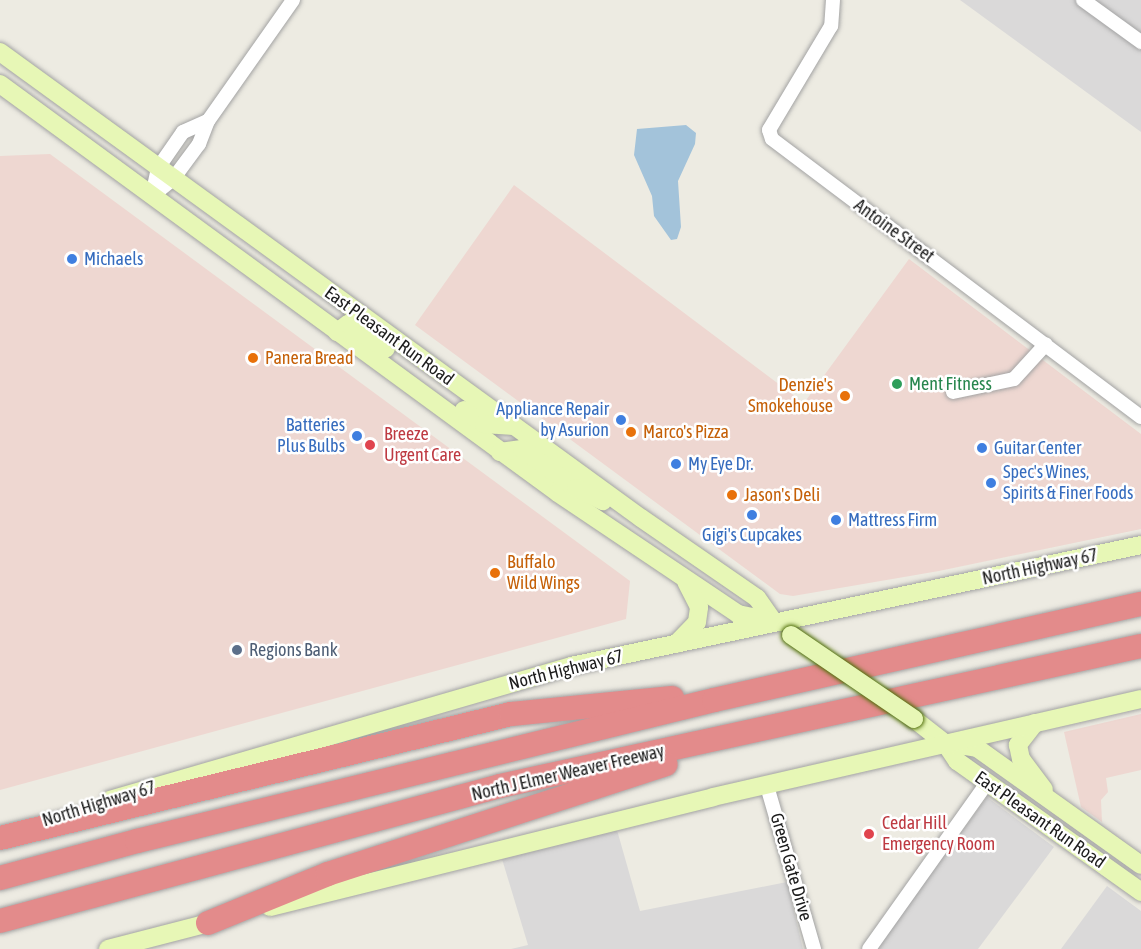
<!DOCTYPE html>
<style>
body{margin:0}
#map{position:relative;width:1141px;height:949px;overflow:hidden;background:#edebe2;font-family:"Asap Condensed",sans-serif}
div>[style]{position:absolute}
.residential>*{inset:0;background:#dad9d9}
.commercial>*{inset:0;background:#eed7d1}
.water>*{inset:0;background:#a3c3da}
.roads{filter:drop-shadow(0 0 2px #a3a3a3) drop-shadow(0 0 2px #a3a3a3)}
.street>*{height:14px;margin:-7px;padding:0 7px;transform-origin:7px;border-radius:7px;background:#fff}
.secondary>*{height:18px;margin:-9px;padding:0 9px;transform-origin:9px;border-radius:9px;background:#e7f7b6}
.highway>*{height:24px;margin:-12px;padding:0 12px;transform-origin:12px;border-radius:12px;background:#e38b8b}
.bridges{filter:drop-shadow(0 0 2px #4f6e08) drop-shadow(0 0 2px #4f6e08)}
.secondary-bridge>*{height:18px;margin:-9px;padding:0 9px;transform-origin:9px;border-radius:9px;background:#e7f7b6}
.dots>*{width:16px;height:16px;translate:-50% -50%;box-sizing:border-box;border:3px solid #fff;border-radius:50%}
span{translate:-50% -50%;white-space:nowrap;text-align:center;line-height:1.15;-webkit-text-stroke:5px #fff;paint-order:stroke}
.street-label{font-size:18px;color:#1c1c1c}
.shop-label{font-size:18px;color:#366cbe}
.left{translate:0 -50%;text-align:left}
.right{translate:-100% -50%;text-align:right}
.food-label{font-size:18px;color:#c56008}
.leisure-label{font-size:18px;color:#27864d}
.health-label{font-size:18px;color:#be3a42}
.service-label{font-size:18px;color:#4e5e75}
</style>
<div id="map">
<div class="residential">
<i style="clip-path:polygon(960px 0,1141px 0,1141px 132px)"></i>
<i style="clip-path:polygon(987px 797px,1054px 847px,978px 949px,875px 949px)"></i>
<i style="clip-path:polygon(617px 830px,640px 911px,787px 882px,803px 949px,511px 949px,528px 945px,502px 859px)"></i>
<i style="clip-path:polygon(1107px 886px,1141px 911px,1141px 949px,1061px 949px)"></i>
</div>
<div class="commercial">
<i style="clip-path:polygon(50px 154px,630px 581px,626px 619px,0 790px,0 156px)"></i>
<i style="clip-path:polygon(514px 185px,804px 403px,909px 259px,1141px 434px,1141px 529px,939px 571px,793px 596px,780px 594px,415px 325px)"></i>
<i style="clip-path:polygon(1141px 714px,1141px 770px,1106px 778px,1108px 792px,1101px 800px,1102px 822px,1081px 807px,1064px 732px)"></i>
</div>
<div class="water">
<i style="clip-path:polygon(686px 125px,696px 133px,695px 144px,678px 181px,681px 227px,677px 239px,671px 240px,654px 216px,652px 196px,634px 155px,637px 129px)"></i>
</div>
<div class="roads">
<div class="street">
<i style="left:833px;top:0;width:26px;rotate:94deg"></i>
<i style="left:831px;top:26px;width:121px;rotate:120.8deg"></i>
<i style="left:769px;top:130px;width:9px;rotate:72deg"></i>
<i style="left:772px;top:139px;width:462px;rotate:37deg"></i>
<i style="left:1083px;top:0;width:72px;rotate:35.9deg"></i>
<i style="left:152px;top:196px;width:27px;rotate:-39deg"></i>
<i style="left:173px;top:179px;width:44px;rotate:-53.4deg"></i>
<i style="left:199px;top:144px;width:25px;rotate:-69deg"></i>
<i style="left:208px;top:121px;width:148px;rotate:-54.9deg"></i>
<i style="left:152px;top:196px;width:29px;rotate:-78deg"></i>
<i style="left:158px;top:168px;width:44px;rotate:-55.2deg"></i>
<i style="left:183px;top:132px;width:27px;rotate:-24deg"></i>
<i style="left:953px;top:392px;width:62px;rotate:-12deg"></i>
<i style="left:1014px;top:379px;width:47px;rotate:-47.6deg"></i>
<i style="left:767px;top:786px;width:170px;rotate:73.9deg"></i>
<i style="left:869px;top:949px;width:204px;rotate:-54.6deg"></i>
</div>
<div class="secondary">
<i style="left:0;top:52px;width:792px;rotate:36.02deg"></i>
<i style="left:641px;top:518px;width:141px;rotate:34.6deg"></i>
<i style="left:757px;top:598px;width:29px;rotate:55deg"></i>
<i style="left:0;top:84px;width:692px;rotate:36.24deg"></i>
<i style="left:558px;top:493px;width:217px;rotate:33.9deg"></i>
<i style="left:738px;top:614px;width:33px;rotate:12deg"></i>
<i style="left:337px;top:332px;width:14px;rotate:-36deg"></i>
<i style="left:348px;top:324px;width:45px;rotate:33.3deg"></i>
<i style="left:464px;top:410px;width:24px;rotate:35deg"></i>
<i style="left:484px;top:424px;width:30px;rotate:4deg"></i>
<i style="left:500px;top:452px;width:22px;rotate:-8deg"></i>
<i style="left:522px;top:449px;width:67px;rotate:35.8deg"></i>
<i style="left:576px;top:488px;width:30px;rotate:26deg"></i>
<i style="left:676px;top:644px;width:30px;rotate:-46deg"></i>
<i style="left:697px;top:622px;width:15px;rotate:-82deg"></i>
<i style="left:699px;top:607px;width:28px;rotate:-117deg"></i>
<i style="left:914px;top:719px;width:39px;rotate:38deg"></i>
<i style="left:945px;top:743px;width:22px;rotate:56deg"></i>
<i style="left:957px;top:761px;width:226px;rotate:35.4deg"></i>
<i style="left:1035px;top:723px;width:28px;rotate:128deg"></i>
<i style="left:1018px;top:745px;width:14px;rotate:78deg"></i>
<i style="left:1021px;top:759px;width:38px;rotate:53deg"></i>
<i style="left:953px;top:744px;width:24px;rotate:9deg"></i>
<i style="left:977px;top:748px;width:201px;rotate:35.5deg"></i>
<i style="left:110px;top:800px;width:480px;rotate:-16.2deg"></i>
<i style="left:571px;top:666px;width:583px;rotate:-11.98deg"></i>
<i style="left:270px;top:907px;width:456px;rotate:-13.9deg"></i>
<i style="left:713px;top:797px;width:439px;rotate:-12.9deg"></i>
<i style="left:108px;top:949px;width:116px;rotate:-14.5deg"></i>
</div>
<div class="highway">
<i style="left:0;top:838px;width:526px;rotate:-13.64deg"></i>
<i style="left:511px;top:714px;width:162px;rotate:-5.7deg"></i>
<i style="left:0;top:878px;width:142px;rotate:-15.1deg"></i>
<i style="left:137px;top:841px;width:594px;rotate:-13.73deg"></i>
<i style="left:714px;top:700px;width:438px;rotate:-12.7deg"></i>
<i style="left:0;top:921px;width:518px;rotate:-15.11deg"></i>
<i style="left:500px;top:786px;width:656px;rotate:-12.32deg"></i>
<i style="left:208px;top:923px;width:130px;rotate:-22.2deg"></i>
<i style="left:328px;top:874px;width:355px;rotate:-18deg"></i>
</div>
</div>
<div class="bridges">
<div class="secondary-bridge">
<i style="left:791px;top:635px;width:149px;rotate:34.3deg"></i>
</div>
</div>
<div class="dots">
<i style="left:72px;top:259px;background:#3f7fe0"></i>
<i style="left:253px;top:358px;background:#e8710a"></i>
<i style="left:897px;top:384px;background:#2e9e5b"></i>
<i style="left:845px;top:396px;background:#e8710a"></i>
<i style="left:621px;top:420px;background:#3f7fe0"></i>
<i style="left:631px;top:432px;background:#e8710a"></i>
<i style="left:357px;top:436px;background:#3f7fe0"></i>
<i style="left:370px;top:445px;background:#e0444e"></i>
<i style="left:982px;top:448px;background:#3f7fe0"></i>
<i style="left:676px;top:464px;background:#3f7fe0"></i>
<i style="left:991px;top:483px;background:#3f7fe0"></i>
<i style="left:732px;top:495px;background:#e8710a"></i>
<i style="left:752px;top:515px;background:#3f7fe0"></i>
<i style="left:836px;top:520px;background:#3f7fe0"></i>
<i style="left:495px;top:573px;background:#e8710a"></i>
<i style="left:237px;top:650px;background:#5c6f8a"></i>
<i style="left:869px;top:834px;background:#e0444e"></i>
</div>
<div class="street-label">
<span style="left:894px;top:231px;rotate:36deg">Antoine Street</span>
<span style="left:389px;top:336px;rotate:36deg">East Pleasant Run Road</span>
<span style="left:1040px;top:567px;rotate:-12deg">North Highway 67</span>
<span style="left:566px;top:670px;rotate:-14deg">North Highway 67</span>
<span style="left:568px;top:773px;rotate:-13deg">North J Elmer Weaver Freeway</span>
<span style="left:99px;top:804px;rotate:-17deg">North Highway 67</span>
<span style="left:1040px;top:820px;rotate:35deg">East Pleasant Run Road</span>
<span style="left:791px;top:867px;rotate:74deg">Green Gate Drive</span>
</div>
<div class="shop-label">
<span class="left" style="left:84px;top:259px">Michaels</span>
<span class="right" style="left:609px;top:420px">Appliance Repair<br>by Asurion</span>
<span class="right" style="left:345px;top:436px">Batteries<br>Plus Bulbs</span>
<span class="left" style="left:994px;top:448px">Guitar Center</span>
<span class="left" style="left:688px;top:464px">My Eye Dr.</span>
<span class="left" style="left:1003px;top:483px">Spec's Wines,<br>Spirits &amp; Finer Foods</span>
<span class="left" style="left:848px;top:520px">Mattress Firm</span>
<span style="left:752px;top:535px">Gigi's Cupcakes</span>
</div>
<div class="food-label">
<span class="left" style="left:265px;top:358px">Panera Bread</span>
<span class="right" style="left:833px;top:396px">Denzie's<br>Smokehouse</span>
<span class="left" style="left:643px;top:432px">Marco's Pizza</span>
<span class="left" style="left:744px;top:495px">Jason's Deli</span>
<span class="left" style="left:507px;top:573px">Buffalo<br>Wild Wings</span>
</div>
<div class="leisure-label">
<span class="left" style="left:909px;top:384px">Ment Fitness</span>
</div>
<div class="health-label">
<span class="left" style="left:384px;top:445px">Breeze<br>Urgent Care</span>
<span class="left" style="left:882px;top:834px">Cedar Hill<br>Emergency Room</span>
</div>
<div class="service-label">
<span class="left" style="left:249px;top:650px">Regions Bank</span>
</div>
</div>
